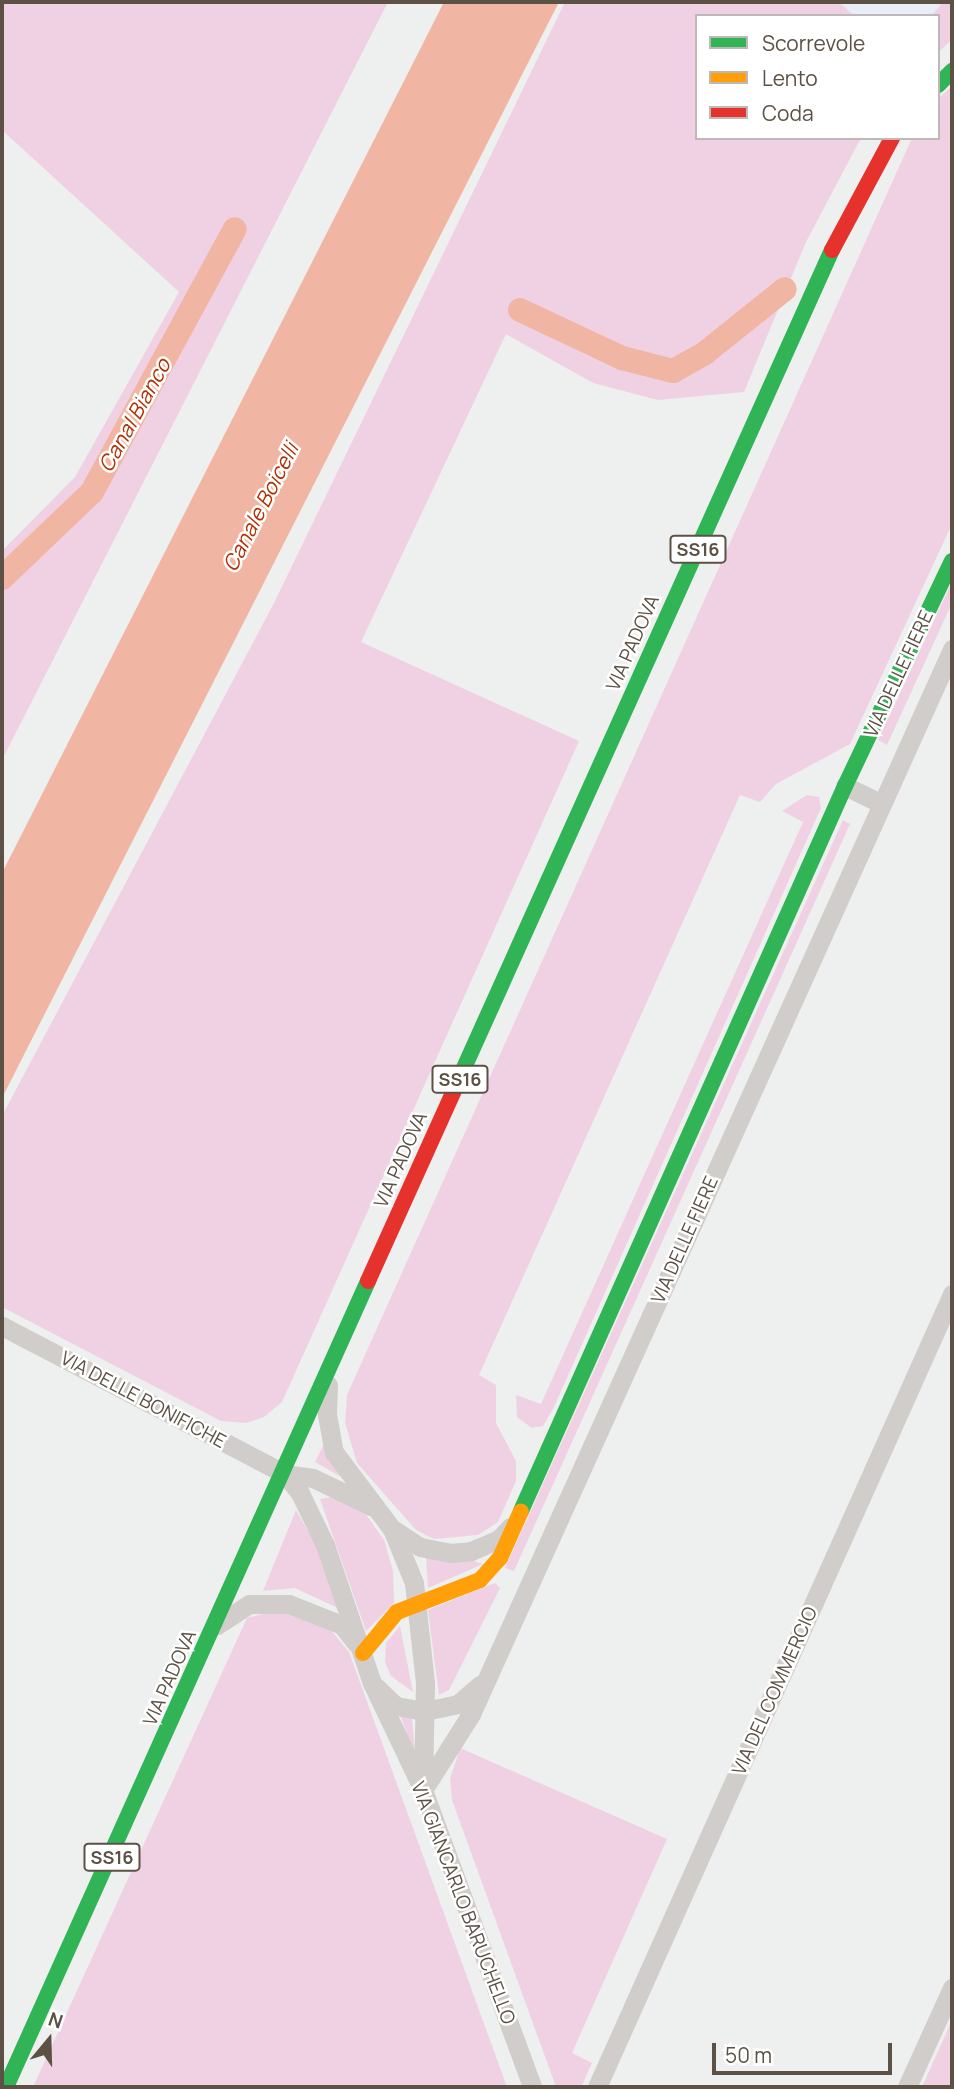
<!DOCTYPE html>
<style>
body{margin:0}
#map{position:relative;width:954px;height:2089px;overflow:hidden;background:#eeefef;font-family:Manrope,sans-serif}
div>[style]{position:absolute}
.commercial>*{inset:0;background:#e9edf7}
.green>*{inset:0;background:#f0d1e3}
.water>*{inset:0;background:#f1b6a3}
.canal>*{height:24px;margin:-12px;padding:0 12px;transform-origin:12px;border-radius:12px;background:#f1b6a3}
.street>*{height:19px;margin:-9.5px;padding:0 9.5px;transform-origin:9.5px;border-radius:9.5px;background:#d0cdca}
.fast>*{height:16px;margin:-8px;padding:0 8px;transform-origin:8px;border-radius:8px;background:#30b455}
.slow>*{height:16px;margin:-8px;padding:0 8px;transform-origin:8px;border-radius:8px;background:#ff9f0a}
.jam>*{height:16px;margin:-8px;padding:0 8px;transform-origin:8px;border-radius:8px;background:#e5322d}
span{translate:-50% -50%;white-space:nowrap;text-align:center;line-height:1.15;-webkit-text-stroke:5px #fff;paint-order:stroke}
.shield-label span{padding:2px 5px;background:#fff;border:2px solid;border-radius:5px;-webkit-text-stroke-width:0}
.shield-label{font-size:18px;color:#5c5144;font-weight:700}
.street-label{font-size:19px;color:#5c5144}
.water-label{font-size:21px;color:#b22f02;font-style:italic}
.frame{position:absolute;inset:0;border:4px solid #5c5144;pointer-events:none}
.legend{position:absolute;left:695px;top:14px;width:245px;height:126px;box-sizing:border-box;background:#fff;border:2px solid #beb9b4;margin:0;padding:9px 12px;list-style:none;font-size:21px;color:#5c5144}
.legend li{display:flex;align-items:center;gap:14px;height:35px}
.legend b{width:35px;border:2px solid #beb9b4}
.north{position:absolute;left:14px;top:2005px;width:70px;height:70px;-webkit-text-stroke:5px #fff;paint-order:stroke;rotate:19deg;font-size:19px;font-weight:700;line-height:28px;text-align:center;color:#5c5144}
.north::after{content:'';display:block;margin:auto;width:24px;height:32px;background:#5c5144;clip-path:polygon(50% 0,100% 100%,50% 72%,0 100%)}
.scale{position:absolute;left:712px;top:2043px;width:180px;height:32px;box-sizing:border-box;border:4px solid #5c5144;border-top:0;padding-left:9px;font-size:21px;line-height:24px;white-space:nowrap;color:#5c5144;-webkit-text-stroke:5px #fff;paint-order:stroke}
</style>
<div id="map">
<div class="commercial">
<i style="clip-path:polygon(839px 2px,943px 2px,931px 16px,854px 16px)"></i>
</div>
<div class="green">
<i style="clip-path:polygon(2px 2px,388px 2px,2px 760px,2px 551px,75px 477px,179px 292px,2px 130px)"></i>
<i style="clip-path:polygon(565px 2px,839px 2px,854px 16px,697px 16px,697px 138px,861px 138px,806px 242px,744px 392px,658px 400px,593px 383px,506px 334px,361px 642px,579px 741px,282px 1402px,264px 1417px,246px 1423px,221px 1421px,2px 1307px,2px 1116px,274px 603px)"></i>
<i style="clip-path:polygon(943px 2px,952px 2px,952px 39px,938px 53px,938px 16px,931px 16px)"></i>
<i style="clip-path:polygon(952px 86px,952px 524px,850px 744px,776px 784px,760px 802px,740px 795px,479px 1375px,496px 1385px,496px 1423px,516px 1461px,516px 1481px,498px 1522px,478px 1535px,434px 1539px,416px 1530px,357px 1463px,345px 1423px,347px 1395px,912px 138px,938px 138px,938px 99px)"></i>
<i style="clip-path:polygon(952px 582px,952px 603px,887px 745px,878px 740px)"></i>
<i style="clip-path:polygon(807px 795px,819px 797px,821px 808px,554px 1407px,543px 1426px,532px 1428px,517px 1417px,516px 1395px,541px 1404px,803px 822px,782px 811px)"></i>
<i style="clip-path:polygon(843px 820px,850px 824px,514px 1571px,505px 1568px)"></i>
<i style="clip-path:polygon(324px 1444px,345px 1479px,315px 1462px)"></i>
<i style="clip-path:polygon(337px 1496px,362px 1509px,384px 1540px,393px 1571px,394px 1603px,366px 1631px,320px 1499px)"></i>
<i style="clip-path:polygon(296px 1510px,315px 1544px,342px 1610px,295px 1588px,263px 1591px)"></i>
<i style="clip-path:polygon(426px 1557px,467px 1559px,483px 1564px,428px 1588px)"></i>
<i style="clip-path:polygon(495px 1583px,500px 1588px,449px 1690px,439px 1695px,428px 1610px)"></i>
<i style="clip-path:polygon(278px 1610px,324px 1622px,349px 1652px,507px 2087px,33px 2087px,247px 1618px)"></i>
<i style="clip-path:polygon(400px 1626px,413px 1692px,391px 1676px,385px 1662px,386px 1643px)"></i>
<i style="clip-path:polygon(400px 1715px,412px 1719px,416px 1759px)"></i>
<i style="clip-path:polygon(460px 1748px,667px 1839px,572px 2053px,592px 2063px,581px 2087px,556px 2087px,452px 1800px,450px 1779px)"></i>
<i style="clip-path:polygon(952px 2020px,952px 2087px,922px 2087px)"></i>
</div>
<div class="water">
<i style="clip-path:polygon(444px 2px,559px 2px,2px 1098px,2px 873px)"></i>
</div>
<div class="canal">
<i style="left:520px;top:310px;width:113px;rotate:25.2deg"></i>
<i style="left:622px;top:358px;width:53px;rotate:14.3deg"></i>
<i style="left:673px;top:371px;width:37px;rotate:-29deg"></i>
<i style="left:705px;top:353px;width:102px;rotate:-38.7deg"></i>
<i style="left:2px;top:578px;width:124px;rotate:-43.7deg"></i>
<i style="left:92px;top:492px;width:299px;rotate:-61.5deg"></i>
</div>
<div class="street">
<i style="left:845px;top:786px;width:41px;rotate:25.9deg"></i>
<i style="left:2px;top:1326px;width:319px;rotate:27.6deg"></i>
<i style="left:285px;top:1474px;width:28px;rotate:8deg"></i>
<i style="left:313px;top:1478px;width:64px;rotate:25.8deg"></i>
<i style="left:328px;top:1385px;width:29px;rotate:92deg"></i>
<i style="left:327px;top:1414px;width:39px;rotate:80deg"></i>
<i style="left:334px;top:1452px;width:96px;rotate:53deg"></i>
<i style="left:392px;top:1529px;width:58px;rotate:67.8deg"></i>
<i style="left:414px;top:1583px;width:101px;rotate:83.7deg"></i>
<i style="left:425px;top:1683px;width:106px;rotate:91.1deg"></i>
<i style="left:285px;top:1474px;width:24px;rotate:52deg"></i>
<i style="left:300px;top:1493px;width:58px;rotate:64.3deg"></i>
<i style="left:325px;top:1545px;width:146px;rotate:71.2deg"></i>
<i style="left:372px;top:1683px;width:119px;rotate:64.5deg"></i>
<i style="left:423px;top:1790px;width:316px;rotate:69.8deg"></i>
<i style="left:394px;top:1530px;width:31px;rotate:33deg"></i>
<i style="left:420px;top:1547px;width:31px;rotate:11deg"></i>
<i style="left:450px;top:1553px;width:21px;rotate:-5deg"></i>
<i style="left:471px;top:1551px;width:30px;rotate:-23deg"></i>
<i style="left:499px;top:1539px;width:16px;rotate:-47deg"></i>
<i style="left:217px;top:1625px;width:38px;rotate:-33deg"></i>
<i style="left:249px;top:1604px;width:40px"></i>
<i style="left:289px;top:1604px;width:57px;rotate:21.6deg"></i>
<i style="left:342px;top:1625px;width:23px;rotate:52deg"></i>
<i style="left:376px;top:1687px;width:28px;rotate:44deg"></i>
<i style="left:396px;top:1706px;width:29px;rotate:10deg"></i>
<i style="left:425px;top:1711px;width:34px;rotate:-12deg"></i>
<i style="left:458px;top:1704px;width:29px;rotate:-41deg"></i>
<i style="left:423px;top:1790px;width:90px;rotate:-57.7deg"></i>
<i style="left:471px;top:1714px;width:1169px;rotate:-65.69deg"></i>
<i style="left:597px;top:2087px;width:869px;rotate:-65.88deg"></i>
<i style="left:907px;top:2087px;width:109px;rotate:-65.6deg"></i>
</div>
<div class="fast">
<i style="left:938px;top:85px;width:20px;rotate:-45deg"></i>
<i style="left:459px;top:1079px;width:909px;rotate:-65.78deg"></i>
<i style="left:521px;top:1511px;width:794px;rotate:-65.92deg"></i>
<i style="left:845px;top:786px;width:249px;rotate:-64.6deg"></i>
<i style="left:6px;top:2087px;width:884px;rotate:-65.81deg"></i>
</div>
<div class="slow">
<i style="left:363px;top:1653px;width:53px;rotate:-50.3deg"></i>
<i style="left:397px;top:1612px;width:89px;rotate:-21.1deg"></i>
<i style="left:480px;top:1580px;width:30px;rotate:-48deg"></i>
<i style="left:500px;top:1558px;width:51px;rotate:-65.9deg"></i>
</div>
<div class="jam">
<i style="left:832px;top:250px;width:127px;rotate:-61.8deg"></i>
<i style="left:368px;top:1281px;width:222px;rotate:-65.7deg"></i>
</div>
<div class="shield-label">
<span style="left:698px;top:549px">SS16</span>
<span style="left:460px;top:1079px">SS16</span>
<span style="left:112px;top:1857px">SS16</span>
</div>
<div class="street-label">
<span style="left:633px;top:643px;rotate:-66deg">VIA PADOVA</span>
<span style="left:899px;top:674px;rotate:-65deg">VIA DELLE FIERE</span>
<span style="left:401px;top:1160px;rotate:-66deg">VIA PADOVA</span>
<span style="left:685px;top:1240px;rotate:-66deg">VIA DELLE FIERE</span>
<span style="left:143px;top:1400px;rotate:28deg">VIA DELLE BONIFICHE</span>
<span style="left:170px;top:1678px;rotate:-66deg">VIA PADOVA</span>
<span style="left:775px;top:1691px;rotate:-66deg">VIA DEL COMMERCIO</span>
<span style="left:463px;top:1903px;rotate:69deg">VIA GIANCARLO BARUCHELLO</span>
</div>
<div class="water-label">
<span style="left:134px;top:415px;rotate:-61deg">Canal Bianco</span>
<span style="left:260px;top:507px;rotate:-63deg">Canale Boicelli</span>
</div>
<div class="frame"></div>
<ul class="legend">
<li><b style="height:9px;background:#30b455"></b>Scorrevole</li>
<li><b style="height:9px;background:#ff9f0a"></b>Lento</li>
<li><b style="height:9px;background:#e5322d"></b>Coda</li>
</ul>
<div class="north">N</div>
<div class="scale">50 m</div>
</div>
